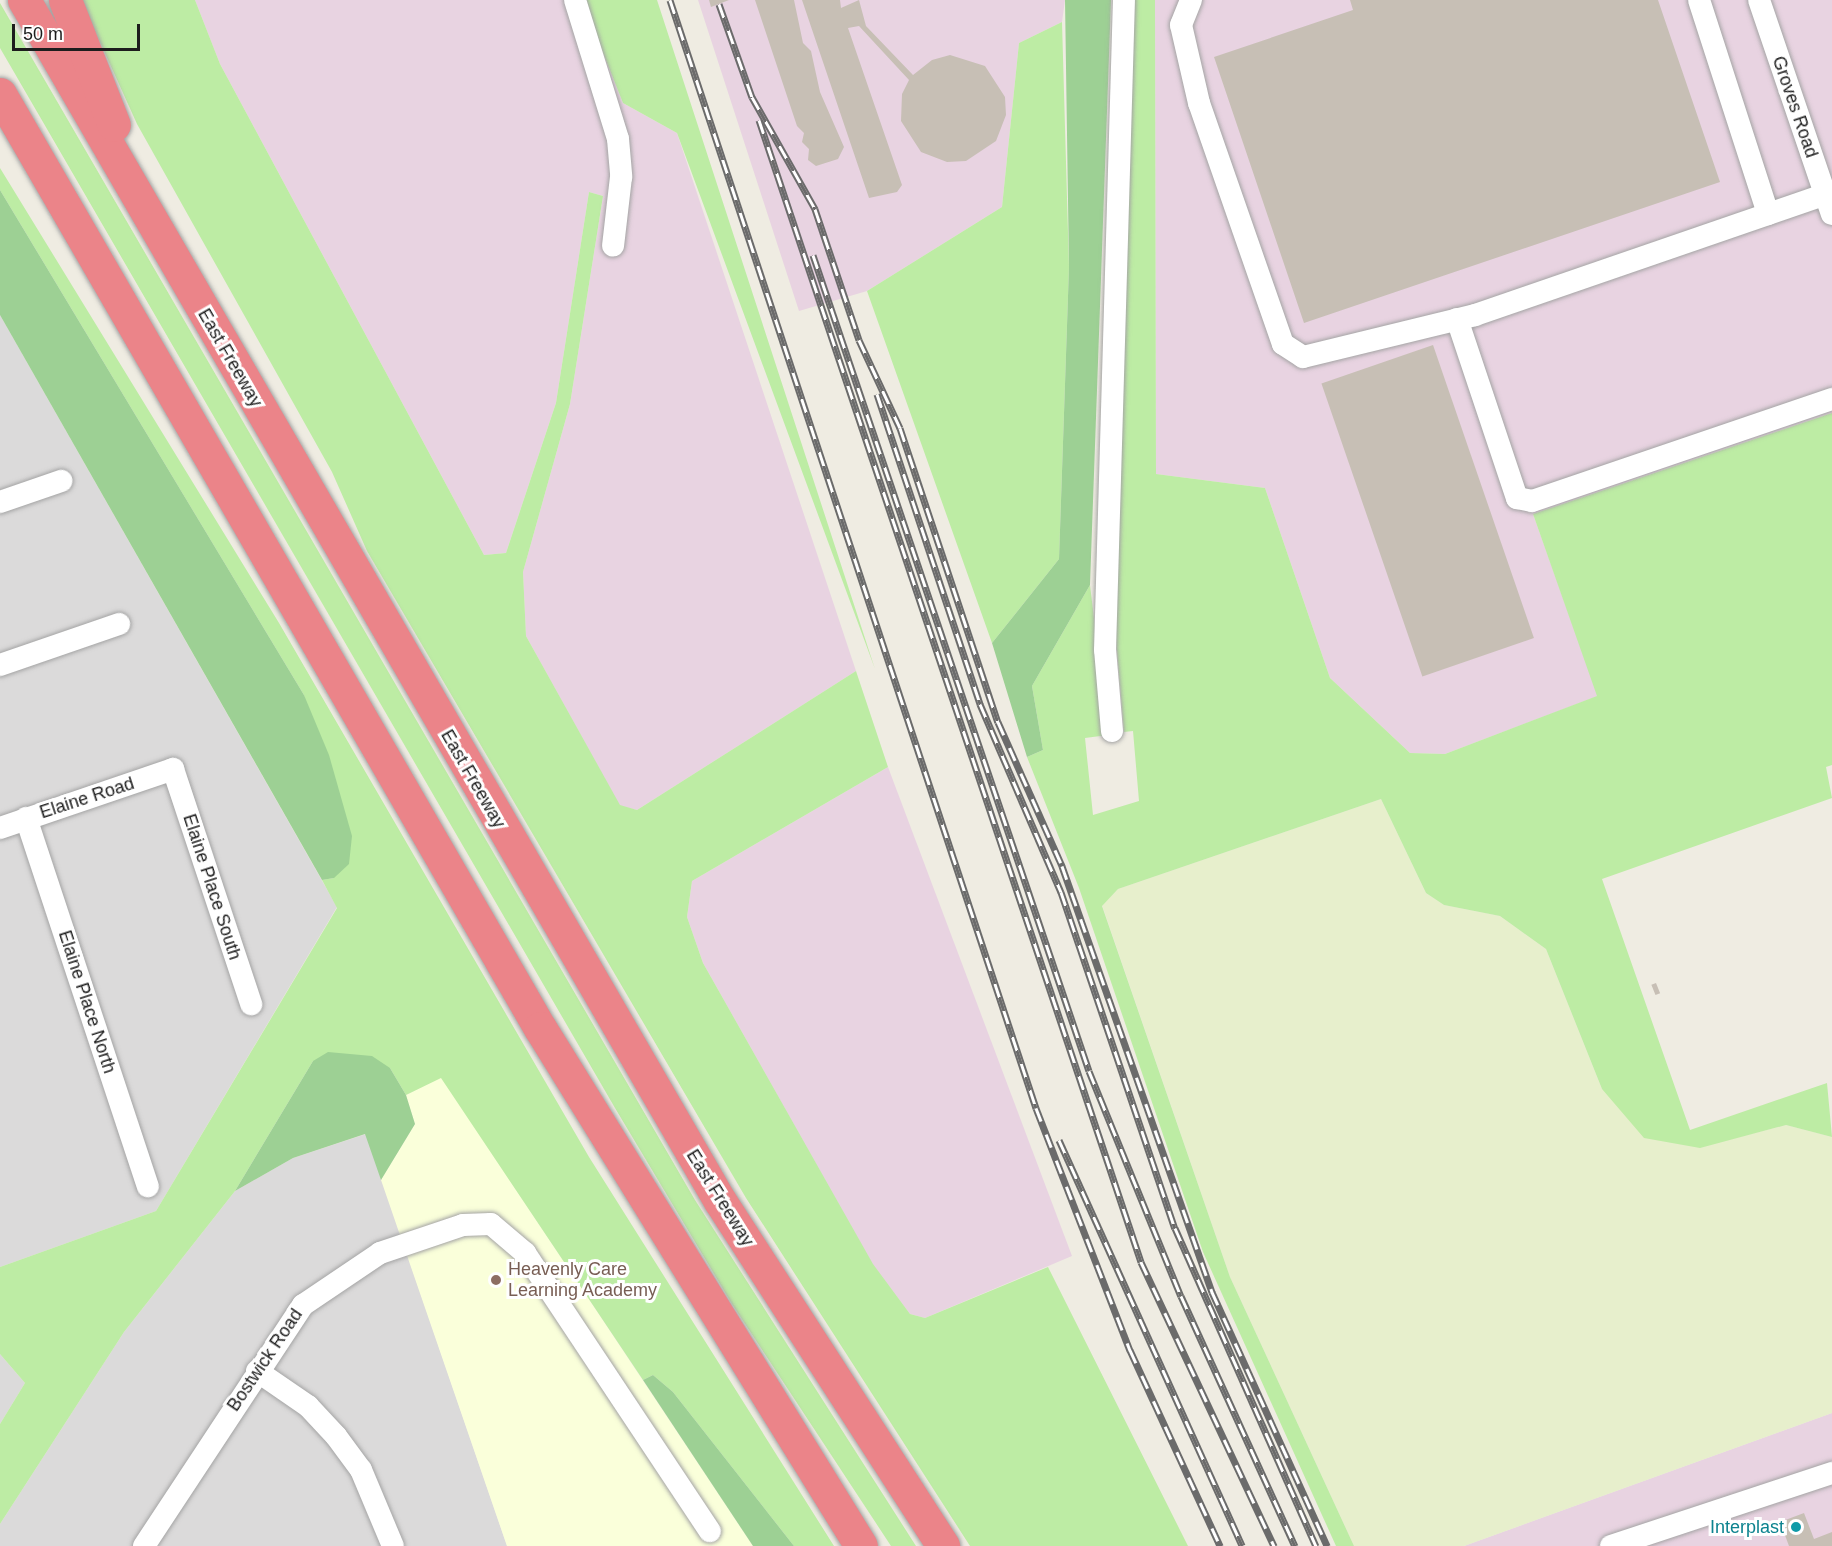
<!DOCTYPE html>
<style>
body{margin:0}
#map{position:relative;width:1832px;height:1546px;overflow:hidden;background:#efece2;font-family:Arial,sans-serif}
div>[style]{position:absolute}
.residential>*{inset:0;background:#dbdada}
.industrial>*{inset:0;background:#e8d3e1}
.education>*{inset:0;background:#faffda}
.farmland>*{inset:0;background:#e7efcc}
.grass>*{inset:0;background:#bdeca4}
.forest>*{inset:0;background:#9dd094}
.building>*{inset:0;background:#c7bfb5;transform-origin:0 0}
.roads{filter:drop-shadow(0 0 2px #a4a4a4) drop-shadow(0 0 2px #a4a4a4)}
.minor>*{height:22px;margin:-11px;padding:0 11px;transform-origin:11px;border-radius:11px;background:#fff}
.highway>*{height:33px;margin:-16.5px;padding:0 16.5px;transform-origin:16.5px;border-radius:16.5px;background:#eb8489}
.rail>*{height:7px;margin-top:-3.5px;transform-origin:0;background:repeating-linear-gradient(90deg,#fff 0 14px,#6b6b6b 0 28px);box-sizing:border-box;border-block:2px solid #6b6b6b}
.dots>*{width:16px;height:16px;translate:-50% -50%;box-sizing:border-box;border:3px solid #fff;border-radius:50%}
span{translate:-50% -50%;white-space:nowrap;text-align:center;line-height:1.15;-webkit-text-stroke:6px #fff;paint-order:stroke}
.street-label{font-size:18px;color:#1d1d1d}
.education-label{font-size:18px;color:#785e54}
.left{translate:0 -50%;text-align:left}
.culture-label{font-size:18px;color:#0d838f}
.right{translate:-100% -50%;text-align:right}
.scale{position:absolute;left:12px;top:24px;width:128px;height:27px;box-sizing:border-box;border:3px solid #1d1d1d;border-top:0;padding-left:8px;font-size:18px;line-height:21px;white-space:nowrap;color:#1d1d1d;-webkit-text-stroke:4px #fff;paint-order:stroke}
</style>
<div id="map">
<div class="residential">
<i style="clip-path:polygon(0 315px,337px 907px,156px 1211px,0 1267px)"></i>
<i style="clip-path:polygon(366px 1134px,507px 1546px,0 1546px,0 1524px,124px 1332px,235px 1191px,293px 1158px)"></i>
<i style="clip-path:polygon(0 1354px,25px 1383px,0 1424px)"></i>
</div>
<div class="industrial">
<i style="clip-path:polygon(195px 0,582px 0,623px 103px,677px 133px,856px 671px,637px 810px,620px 806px,526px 636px,523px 572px,570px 404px,603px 196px,589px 192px,556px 403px,506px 553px,484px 555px,220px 64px)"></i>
<i style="clip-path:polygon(698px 0,1065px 0,1062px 22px,1019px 43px,1002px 207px,867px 291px,799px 311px)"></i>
<i style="clip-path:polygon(1155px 0,1832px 0,1832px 413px,1533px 514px,1598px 696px,1445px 754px,1410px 753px,1330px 678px,1265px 488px,1156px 474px)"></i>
<i style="clip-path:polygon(888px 767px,1072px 1256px,925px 1318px,910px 1314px,873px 1265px,703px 963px,687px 917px,692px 881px)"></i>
<i style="clip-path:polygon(1832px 1413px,1832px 1546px,1464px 1546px)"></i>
</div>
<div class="education">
<i style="clip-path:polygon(441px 1077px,753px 1546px,507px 1546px,381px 1180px,415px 1124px,406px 1095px)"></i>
</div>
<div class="farmland">
<i style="clip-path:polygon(1381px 799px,1426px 893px,1444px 905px,1500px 916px,1546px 949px,1602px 1089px,1700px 1147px,1786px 1125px,1832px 1137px,1832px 1413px,1464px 1546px,1354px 1546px,1230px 1277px,1102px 905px,1118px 889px)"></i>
</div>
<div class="grass">
<i style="clip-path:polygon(81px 0,195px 0,220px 64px,484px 555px,506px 553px,556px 403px,589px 192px,603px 196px,570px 404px,523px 572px,526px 636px,620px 805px,637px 810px,856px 671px,888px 767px,692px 881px,687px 917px,703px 963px,873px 1264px,910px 1314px,925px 1318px,1048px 1267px,1188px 1546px,970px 1546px,746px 1198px,367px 551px,332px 472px,137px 124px)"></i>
<i style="clip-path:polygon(582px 0,657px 0,875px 669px,677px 133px,623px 103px)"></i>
<i style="clip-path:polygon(1125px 0,1155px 0,1156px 474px,1265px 488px,1330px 678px,1410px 753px,1445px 754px,1597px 696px,1533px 514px,1832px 413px,1832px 765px,1826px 767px,1832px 798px,1602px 879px,1690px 1130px,1827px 1083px,1832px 1137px,1786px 1125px,1700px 1148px,1644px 1138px,1602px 1089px,1546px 949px,1500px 916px,1444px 905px,1426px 893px,1381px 799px,1118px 889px,1102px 906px,1230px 1277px,1354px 1546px,1336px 1546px,1203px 1252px,1079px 888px,1027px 757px,1043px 750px,1032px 686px,1090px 585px,1108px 735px,1085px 738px,1093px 815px,1139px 801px,1133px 731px,1124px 732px,1113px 604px)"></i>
<i style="clip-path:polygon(0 3px,695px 1200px,916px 1546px,891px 1546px,732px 1304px,615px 1108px,0 48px)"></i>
<i style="clip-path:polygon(1062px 22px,1069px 267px,1059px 559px,992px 643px,867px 291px,1002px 207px,1019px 43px)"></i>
<i style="clip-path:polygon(0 168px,279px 623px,589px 1157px,834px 1546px,794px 1546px,673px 1392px,653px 1375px,643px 1380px,441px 1078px,406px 1095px,390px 1068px,313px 1061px,235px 1191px,124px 1332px,0 1524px,0 1424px,25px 1383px,0 1354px,0 1267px,156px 1211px,337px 908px,322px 880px,334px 878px,304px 695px,0 190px)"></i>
</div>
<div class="forest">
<i style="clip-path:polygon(1065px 0,1111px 0,1090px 585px,1032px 686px,1043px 750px,1027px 757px,992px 643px,1059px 559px,1069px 267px)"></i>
<i style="clip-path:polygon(0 190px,304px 695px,329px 755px,352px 836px,349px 864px,334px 878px,322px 880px,0 315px)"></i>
<i style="clip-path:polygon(328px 1052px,372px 1056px,390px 1068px,406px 1095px,415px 1124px,381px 1180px,365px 1134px,293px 1158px,235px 1191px,313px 1061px)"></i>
<i style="clip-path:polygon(653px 1375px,673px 1392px,794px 1546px,753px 1546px,643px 1380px)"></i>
</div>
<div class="building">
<i style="clip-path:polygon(709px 0,729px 0,711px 7px)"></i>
<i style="clip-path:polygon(755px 0,794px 0,803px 43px,811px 51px,820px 92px,844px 147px,838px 159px,816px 166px,808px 160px,809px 149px,802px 142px,804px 133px,797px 126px)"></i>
<i style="clip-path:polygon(802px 0,840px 0,841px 8px,859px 0,866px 26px,913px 75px,932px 60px,950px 55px,985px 66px,1005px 97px,1006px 115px,996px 141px,966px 161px,947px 162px,921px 152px,901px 121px,902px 94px,909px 80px,859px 26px,848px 28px,902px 185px,897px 192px,869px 198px)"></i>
<i style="clip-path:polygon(1350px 0,1658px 0,1720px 182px,1304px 323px,1214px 57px,1353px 10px)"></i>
<i style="left:1433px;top:345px;width:310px;height:118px;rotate:71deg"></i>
<i style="left:1656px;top:983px;width:11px;height:5px;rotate:68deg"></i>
<i style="clip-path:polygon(1804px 1513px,1814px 1539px,1832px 1532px,1832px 1546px,1789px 1546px,1780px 1522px)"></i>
</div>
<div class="roads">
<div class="minor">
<i style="left:575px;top:0;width:145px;rotate:72.8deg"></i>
<i style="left:618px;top:139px;width:38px;rotate:85deg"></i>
<i style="left:621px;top:177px;width:69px;rotate:96.6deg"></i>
<i style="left:1191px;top:0;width:27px;rotate:112deg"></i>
<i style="left:1181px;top:25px;width:80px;rotate:77deg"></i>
<i style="left:1199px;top:103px;width:255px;rotate:70.8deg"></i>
<i style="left:1283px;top:344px;width:24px;rotate:33deg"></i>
<i style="left:1303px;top:357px;width:177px;rotate:-13.7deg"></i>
<i style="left:1475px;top:315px;width:378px;rotate:-19deg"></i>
<i style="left:1699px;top:0;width:225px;rotate:72.1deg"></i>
<i style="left:1759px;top:0;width:226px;rotate:71.2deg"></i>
<i style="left:1457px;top:319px;width:189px;rotate:71.5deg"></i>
<i style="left:1517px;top:498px;width:15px;rotate:11deg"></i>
<i style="left:1532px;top:501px;width:317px;rotate:-18.8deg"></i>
<i style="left:0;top:502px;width:65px;rotate:-19deg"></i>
<i style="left:0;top:665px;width:126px;rotate:-19deg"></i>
<i style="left:1112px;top:731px;width:81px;rotate:-94.9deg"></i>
<i style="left:1105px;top:650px;width:650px;rotate:-88.33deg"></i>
<i style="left:26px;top:818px;width:388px;rotate:71.7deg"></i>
<i style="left:0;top:828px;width:183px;rotate:-18.8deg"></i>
<i style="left:173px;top:769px;width:248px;rotate:71.6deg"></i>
<i style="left:257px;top:1371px;width:62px;rotate:34.5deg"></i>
<i style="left:308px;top:1406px;width:41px;rotate:47deg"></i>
<i style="left:336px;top:1436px;width:42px;rotate:53.7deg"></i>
<i style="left:361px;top:1470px;width:82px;rotate:67.2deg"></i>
<i style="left:144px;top:1546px;width:289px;rotate:-56.6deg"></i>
<i style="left:303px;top:1305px;width:93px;rotate:-34deg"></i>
<i style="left:380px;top:1253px;width:88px;rotate:-18.6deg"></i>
<i style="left:463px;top:1225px;width:28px;rotate:-2deg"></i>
<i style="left:491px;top:1224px;width:45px;rotate:40.5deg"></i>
<i style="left:525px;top:1253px;width:334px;rotate:56.4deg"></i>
<i style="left:1611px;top:1546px;width:233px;rotate:-18.3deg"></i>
</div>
<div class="highway">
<i style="left:24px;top:0;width:1388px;rotate:59.91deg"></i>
<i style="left:720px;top:1201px;width:411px;rotate:57.1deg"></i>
<i style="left:65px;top:0;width:134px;rotate:68.6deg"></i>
<i style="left:0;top:94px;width:1079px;rotate:59.97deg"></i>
<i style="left:540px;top:1028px;width:609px;rotate:58.21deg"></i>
</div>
</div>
<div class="rail">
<i style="left:670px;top:0;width:1167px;rotate:71.72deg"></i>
<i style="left:1036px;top:1108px;width:260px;rotate:68.8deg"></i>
<i style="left:1130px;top:1350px;width:216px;rotate:65.3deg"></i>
<i style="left:719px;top:4px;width:99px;rotate:70.5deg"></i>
<i style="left:752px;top:97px;width:129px;rotate:60.6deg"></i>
<i style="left:815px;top:209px;width:138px;rotate:71.4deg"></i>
<i style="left:859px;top:340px;width:97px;rotate:65deg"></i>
<i style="left:900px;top:428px;width:310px;rotate:71.6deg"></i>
<i style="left:998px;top:722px;width:158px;rotate:66deg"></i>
<i style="left:1062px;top:866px;width:452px;rotate:70.6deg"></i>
<i style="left:1212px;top:1292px;width:279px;rotate:65.6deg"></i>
<i style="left:759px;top:120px;width:1204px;rotate:71.5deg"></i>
<i style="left:1141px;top:1262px;width:314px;rotate:64.9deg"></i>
<i style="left:813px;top:255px;width:861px;rotate:71.31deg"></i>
<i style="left:1089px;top:1071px;width:243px;rotate:67.8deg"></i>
<i style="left:1181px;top:1296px;width:275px;rotate:65.5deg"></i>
<i style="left:877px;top:394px;width:327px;rotate:71.6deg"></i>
<i style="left:980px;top:704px;width:205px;rotate:66.7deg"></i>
<i style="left:1061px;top:892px;width:355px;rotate:71.3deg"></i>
<i style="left:1175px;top:1228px;width:348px;rotate:66.1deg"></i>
<i style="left:1059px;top:1140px;width:445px;rotate:65.7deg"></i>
</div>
<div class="dots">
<i style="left:496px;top:1280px;background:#8d6e63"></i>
<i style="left:1796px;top:1527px;background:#0f9aa8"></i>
</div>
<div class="street-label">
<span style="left:1795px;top:107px;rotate:71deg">Groves Road</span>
<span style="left:230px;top:358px;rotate:60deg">East Freeway</span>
<span style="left:473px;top:779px;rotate:60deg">East Freeway</span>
<span style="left:87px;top:798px;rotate:-18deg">Elaine Road</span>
<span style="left:212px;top:887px;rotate:72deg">Elaine Place South</span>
<span style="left:87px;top:1002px;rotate:72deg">Elaine Place North</span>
<span style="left:720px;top:1198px;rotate:58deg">East Freeway</span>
<span style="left:265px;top:1360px;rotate:-56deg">Bostwick Road</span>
</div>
<div class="education-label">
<span class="left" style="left:508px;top:1280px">Heavenly Care<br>Learning Academy</span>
</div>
<div class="culture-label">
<span class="right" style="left:1784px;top:1527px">Interplast</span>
</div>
<div class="scale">50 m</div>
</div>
